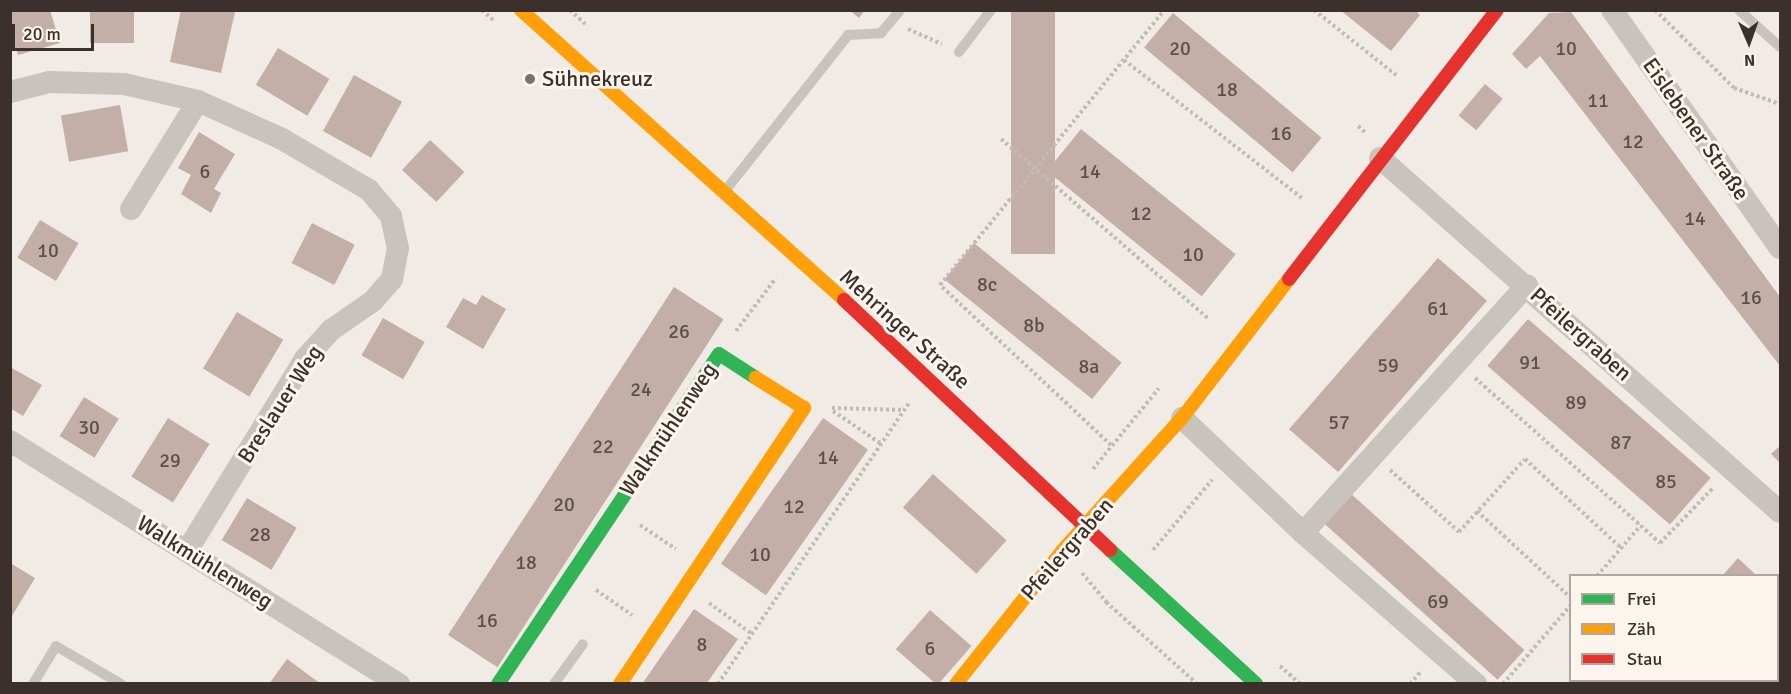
<!DOCTYPE html>
<meta charset="utf-8">
<style>
body{margin:0}
#map{position:relative;width:1791px;height:694px;overflow:hidden;background:#f0ebe5;font-family:Signika,sans-serif}
div>[style]{position:absolute}
.building>*{inset:0;background:#c3afa7;transform-origin:0 0}
.path>*{height:4px;margin-top:-2px;transform-origin:0;background:repeating-linear-gradient(90deg,#c2bbb6 0 3px,transparent 0 6px)}
.lane>*{height:10px;margin:-5px;padding:0 5px;transform-origin:5px;border-radius:5px;background:#c9c3be}
.street>*{height:22px;margin:-11px;padding:0 11px;transform-origin:11px;border-radius:11px;background:#c9c3be}
.fast>*{height:14px;margin:-7px;padding:0 7px;transform-origin:7px;border-radius:7px;background:#30b455}
.slow>*{height:14px;margin:-7px;padding:0 7px;transform-origin:7px;border-radius:7px;background:#ff9f0a}
.jam>*{height:14px;margin:-7px;padding:0 7px;transform-origin:7px;border-radius:7px;background:#e5322d}
.dots>*{width:16px;height:16px;translate:-50% -50%;box-sizing:border-box;border:3px solid #fbf5ee;border-radius:50%}
span{translate:-50% -50%;white-space:nowrap;text-align:center;line-height:1.15;-webkit-text-stroke:6px #fbf5ee;paint-order:stroke}
.number-label{font-size:20px;color:#5d504a}
.number-label span{-webkit-text-stroke-width:0}
.poi-label{font-size:22px;color:#3b302b}
.left{translate:0 -50%;text-align:left}
.street-label{font-size:22px;color:#3b302b}
.frame{position:absolute;inset:0;border:12px solid #3b302b;pointer-events:none}
.legend{position:absolute;left:1569px;top:574px;width:210px;height:108px;box-sizing:border-box;background:#fbf5ee;border:2px solid #aea6a0;margin:0;padding:8px 10px;list-style:none;font-size:18px;color:#3b302b}
.legend li{display:flex;align-items:center;gap:12px;height:30px}
.legend b{width:30px;border:2px solid #aea6a0}
.north{position:absolute;left:1719px;top:12px;width:60px;height:60px;-webkit-text-stroke:4px #fbf5ee;paint-order:stroke;rotate:178deg;font-size:16px;font-weight:700;line-height:24px;text-align:center;color:#3b302b}
.north::after{content:'';display:block;margin:auto;width:21px;height:27px;background:#3b302b;clip-path:polygon(50% 0,100% 100%,50% 72%,0 100%)}
.scale{position:absolute;left:12px;top:24px;width:82px;height:27px;box-sizing:border-box;border:3px solid #3b302b;border-top:0;padding-left:8px;font-size:18px;line-height:21px;white-space:nowrap;color:#3b302b;-webkit-text-stroke:4px #fbf5ee;paint-order:stroke}
</style>
<div id="map">
<div class="building">
<i style="clip-path:polygon(10px 10px,50px 10px,60px 43px,18px 55px,10px 32px)"></i>
<i style="left:90px;top:10px;width:44px;height:33px"></i>
<i style="clip-path:polygon(181px 10px,235px 12px,221px 73px,170px 62px)"></i>
<i style="clip-path:polygon(849px 10px,865px 10px,859px 18px)"></i>
<i style="left:1011px;top:10px;width:44px;height:244px"></i>
<i style="clip-path:polygon(1340px 10px,1415px 10px,1420px 15px,1391px 51px)"></i>
<i style="clip-path:polygon(1571px 12px,1780px 297px,1780px 366px,1540px 56px,1526px 69px,1512px 54px,1549px 13px)"></i>
<i style="left:1173px;top:13px;width:194px;height:45px;rotate:40deg"></i>
<i style="left:278px;top:48px;width:60px;height:43px;rotate:31deg"></i>
<i style="left:354px;top:75px;width:55px;height:64px;rotate:29deg"></i>
<i style="left:1485px;top:84px;width:23px;height:41px;rotate:40deg"></i>
<i style="left:120px;top:105px;width:47px;height:60px;rotate:80deg"></i>
<i style="left:1081px;top:129px;width:199px;height:54px;rotate:39deg"></i>
<i style="clip-path:polygon(199px 132px,235px 154px,214px 189px,221px 193px,211px 213px,181px 194px,191px 175px,178px 168px)"></i>
<i style="left:430px;top:140px;width:47px;height:41px;rotate:43deg"></i>
<i style="left:40px;top:220px;width:45px;height:44px;rotate:31deg"></i>
<i style="left:312px;top:223px;width:48px;height:45px;rotate:27deg"></i>
<i style="left:974px;top:243px;width:190px;height:47px;rotate:39deg"></i>
<i style="left:1438px;top:258px;width:65px;height:227px;rotate:41deg"></i>
<i style="left:674px;top:287px;width:59px;height:415px;rotate:33deg"></i>
<i style="clip-path:polygon(482px 295px,506px 309px,483px 349px,446px 327px,463px 298px,476px 305px)"></i>
<i style="left:237px;top:312px;width:54px;height:66px;rotate:31deg"></i>
<i style="left:383px;top:318px;width:48px;height:43px;rotate:30deg"></i>
<i style="left:1528px;top:319px;width:242px;height:62px;rotate:41deg"></i>
<i style="clip-path:polygon(10px 367px,42px 385px,23px 416px,10px 408px)"></i>
<i style="left:84px;top:397px;width:41px;height:46px;rotate:32deg"></i>
<i style="left:168px;top:418px;width:49px;height:69px;rotate:32deg"></i>
<i style="left:823px;top:418px;width:55px;height:178px;rotate:35deg"></i>
<i style="clip-path:polygon(1780px 446px,1780px 463px,1771px 454px)"></i>
<i style="left:933px;top:474px;width:99px;height:45px;rotate:42deg"></i>
<i style="left:1349px;top:492px;width:236px;height:40px;rotate:42deg"></i>
<i style="left:247px;top:498px;width:58px;height:49px;rotate:31deg"></i>
<i style="clip-path:polygon(1738px 558px,1757px 576px,1722px 576px)"></i>
<i style="clip-path:polygon(10px 563px,35px 578px,12px 616px,10px 615px)"></i>
<i style="clip-path:polygon(694px 609px,738px 639px,709px 680px,707px 684px,642px 684px)"></i>
<i style="left:930px;top:610px;width:55px;height:52px;rotate:41deg"></i>
<i style="clip-path:polygon(287px 659px,321px 684px,269px 684px)"></i>
<i style="clip-path:polygon(1625px 681px,1700px 681px,1622px 684px)"></i>
</div>
<div class="path">
<i style="left:482px;top:10px;width:15px;rotate:42deg"></i>
<i style="left:570px;top:10px;width:21px;rotate:43deg"></i>
<i style="left:1314px;top:10px;width:105px;rotate:38.4deg"></i>
<i style="left:1655px;top:10px;width:111px;rotate:44.6deg"></i>
<i style="left:1734px;top:88px;width:49px;rotate:19.2deg"></i>
<i style="left:908px;top:29px;width:37px;rotate:24deg"></i>
<i style="left:1124px;top:60px;width:225px;rotate:37.8deg"></i>
<i style="left:1358px;top:126px;width:9px;rotate:41deg"></i>
<i style="left:1001px;top:139px;width:276px;rotate:40.9deg"></i>
<i style="left:736px;top:331px;width:66px;rotate:-53deg"></i>
<i style="left:1475px;top:378px;width:248px;rotate:41.7deg"></i>
<i style="left:1660px;top:543px;width:78px;rotate:-46deg"></i>
<i style="left:832px;top:408px;width:72px;rotate:1.6deg"></i>
<i style="left:833px;top:411px;width:57px;rotate:34.2deg"></i>
<i style="left:1111px;top:445px;width:234px;rotate:-136.9deg"></i>
<i style="left:940px;top:285px;width:355px;rotate:-50.8deg"></i>
<i style="left:1093px;top:469px;width:104px;rotate:-50.8deg"></i>
<i style="left:1390px;top:470px;width:93px;rotate:41.9deg"></i>
<i style="left:1459px;top:532px;width:98px;rotate:-47.9deg"></i>
<i style="left:1525px;top:459px;width:131px;rotate:42.8deg"></i>
<i style="left:1477px;top:511px;width:127px;rotate:42.8deg"></i>
<i style="left:640px;top:525px;width:43px;rotate:33.7deg"></i>
<i style="left:1153px;top:550px;width:92px;rotate:-49.9deg"></i>
<i style="left:1082px;top:573px;width:38px;rotate:50deg"></i>
<i style="left:1106px;top:602px;width:122px;rotate:42deg"></i>
<i style="left:1597px;top:576px;width:67px;rotate:-49.2deg"></i>
<i style="left:596px;top:590px;width:44px;rotate:34.8deg"></i>
<i style="left:709px;top:603px;width:53px;rotate:35.8deg"></i>
<i style="left:1280px;top:666px;width:27px;rotate:42deg"></i>
<i style="left:1759px;top:680px;width:5px;rotate:53deg"></i>
<i style="left:718px;top:684px;width:341px;rotate:-55.8deg"></i>
<i style="left:1410px;top:684px;width:18px;rotate:-49deg"></i>
<i style="left:1503px;top:684px;width:103px;rotate:-49.3deg"></i>
</div>
<div class="lane">
<i style="left:1739px;top:10px;width:55px;rotate:42.1deg"></i>
<i style="left:959px;top:52px;width:53px;rotate:-52.7deg"></i>
<i style="left:725px;top:191px;width:199px;rotate:-51.7deg"></i>
<i style="left:848px;top:35px;width:33px;rotate:-3deg"></i>
<i style="left:881px;top:33px;width:30px;rotate:-50deg"></i>
<i style="left:33px;top:684px;width:44px;rotate:-58.8deg"></i>
<i style="left:56px;top:646px;width:75px;rotate:30.3deg"></i>
<i style="left:554px;top:684px;width:49px;rotate:-54.1deg"></i>
</div>
<div class="street">
<i style="left:1612px;top:10px;width:291px;rotate:54.8deg"></i>
<i style="left:10px;top:92px;width:40px;rotate:-14.4deg"></i>
<i style="left:49px;top:82px;width:75px;rotate:1.5deg"></i>
<i style="left:124px;top:84px;width:76px;rotate:12.9deg"></i>
<i style="left:198px;top:101px;width:92px;rotate:24.3deg"></i>
<i style="left:282px;top:139px;width:101px;rotate:30.4deg"></i>
<i style="left:369px;top:190px;width:34px;rotate:50deg"></i>
<i style="left:391px;top:216px;width:33px;rotate:78deg"></i>
<i style="left:398px;top:248px;width:32px;rotate:101deg"></i>
<i style="left:392px;top:279px;width:29px;rotate:131deg"></i>
<i style="left:373px;top:301px;width:51px;rotate:145.4deg"></i>
<i style="left:331px;top:330px;width:39px;rotate:132deg"></i>
<i style="left:305px;top:359px;width:225px;rotate:121.6deg"></i>
<i style="left:1380px;top:158px;width:534px;rotate:41.51deg"></i>
<i style="left:131px;top:209px;width:127px;rotate:-58.2deg"></i>
<i style="left:1182px;top:418px;width:167px;rotate:43.5deg"></i>
<i style="left:1303px;top:533px;width:230px;rotate:41.1deg"></i>
<i style="left:10px;top:441px;width:459px;rotate:32deg"></i>
<i style="left:1303px;top:533px;width:334px;rotate:-47.9deg"></i>
<i style="left:1778px;top:608px;width:4px;rotate:-63deg"></i>
<i style="left:1709px;top:684px;width:5px;rotate:-53deg"></i>
</div>
<div class="fast">
<i style="left:1110px;top:550px;width:198px;rotate:42.5deg"></i>
<i style="left:498px;top:684px;width:397px;rotate:-56.2deg"></i>
<i style="left:719px;top:354px;width:44px;rotate:33deg"></i>
</div>
<div class="slow">
<i style="left:521px;top:10px;width:434px;rotate:41.9deg"></i>
<i style="left:620px;top:684px;width:332px;rotate:-56.3deg"></i>
<i style="left:804px;top:408px;width:57px;rotate:-148deg"></i>
<i style="left:956px;top:684px;width:171px;rotate:-51.4deg"></i>
<i style="left:1063px;top:550px;width:178px;rotate:-48deg"></i>
<i style="left:1182px;top:418px;width:175px;rotate:-52.4deg"></i>
</div>
<div class="jam">
<i style="left:1289px;top:279px;width:340px;rotate:-52.3deg"></i>
<i style="left:844px;top:300px;width:365px;rotate:43.2deg"></i>
</div>
<div class="dots">
<i style="left:530px;top:79px;background:#7a716c"></i>
</div>
<div class="number-label">
<span style="left:1180px;top:48px">20</span>
<span style="left:1566px;top:48px">10</span>
<span style="left:1227px;top:89px">18</span>
<span style="left:1598px;top:100px">11</span>
<span style="left:1281px;top:133px">16</span>
<span style="left:1633px;top:141px">12</span>
<span style="left:205px;top:171px">6</span>
<span style="left:1090px;top:171px">14</span>
<span style="left:1141px;top:213px">12</span>
<span style="left:1695px;top:218px">14</span>
<span style="left:48px;top:250px">10</span>
<span style="left:1193px;top:254px">10</span>
<span style="left:987px;top:284px">8c</span>
<span style="left:1751px;top:297px">16</span>
<span style="left:1438px;top:308px">61</span>
<span style="left:1034px;top:325px">8b</span>
<span style="left:679px;top:331px">26</span>
<span style="left:1530px;top:362px">91</span>
<span style="left:1388px;top:365px">59</span>
<span style="left:1089px;top:366px">8a</span>
<span style="left:641px;top:389px">24</span>
<span style="left:1576px;top:402px">89</span>
<span style="left:1339px;top:422px">57</span>
<span style="left:89px;top:427px">30</span>
<span style="left:1621px;top:442px">87</span>
<span style="left:603px;top:446px">22</span>
<span style="left:828px;top:457px">14</span>
<span style="left:170px;top:460px">29</span>
<span style="left:1666px;top:481px">85</span>
<span style="left:564px;top:504px">20</span>
<span style="left:794px;top:506px">12</span>
<span style="left:260px;top:534px">28</span>
<span style="left:760px;top:554px">10</span>
<span style="left:526px;top:562px">18</span>
<span style="left:1438px;top:601px">69</span>
<span style="left:487px;top:620px">16</span>
<span style="left:702px;top:644px">8</span>
<span style="left:930px;top:648px">6</span>
</div>
<div class="poi-label">
<span class="left" style="left:542px;top:79px">Sühnekreuz</span>
</div>
<div class="street-label">
<span style="left:1696px;top:129px;rotate:55deg">Eislebener Straße</span>
<span style="left:905px;top:329px;rotate:42deg">Mehringer Straße</span>
<span style="left:1581px;top:334px;rotate:42deg">Pfeilergraben</span>
<span style="left:280px;top:404px;rotate:-57deg">Breslauer Weg</span>
<span style="left:668px;top:429px;rotate:-56deg">Walkmühlenweg</span>
<span style="left:1067px;top:549px;rotate:-49deg">Pfeilergraben</span>
<span style="left:205px;top:562px;rotate:32deg">Walkmühlenweg</span>
</div>
<div class="frame"></div>
<ul class="legend">
<li><b style="height:8px;background:#30b455"></b>Frei</li>
<li><b style="height:8px;background:#ff9f0a"></b>Zäh</li>
<li><b style="height:8px;background:#e5322d"></b>Stau</li>
</ul>
<div class="north">N</div>
<div class="scale">20 m</div>
</div>
